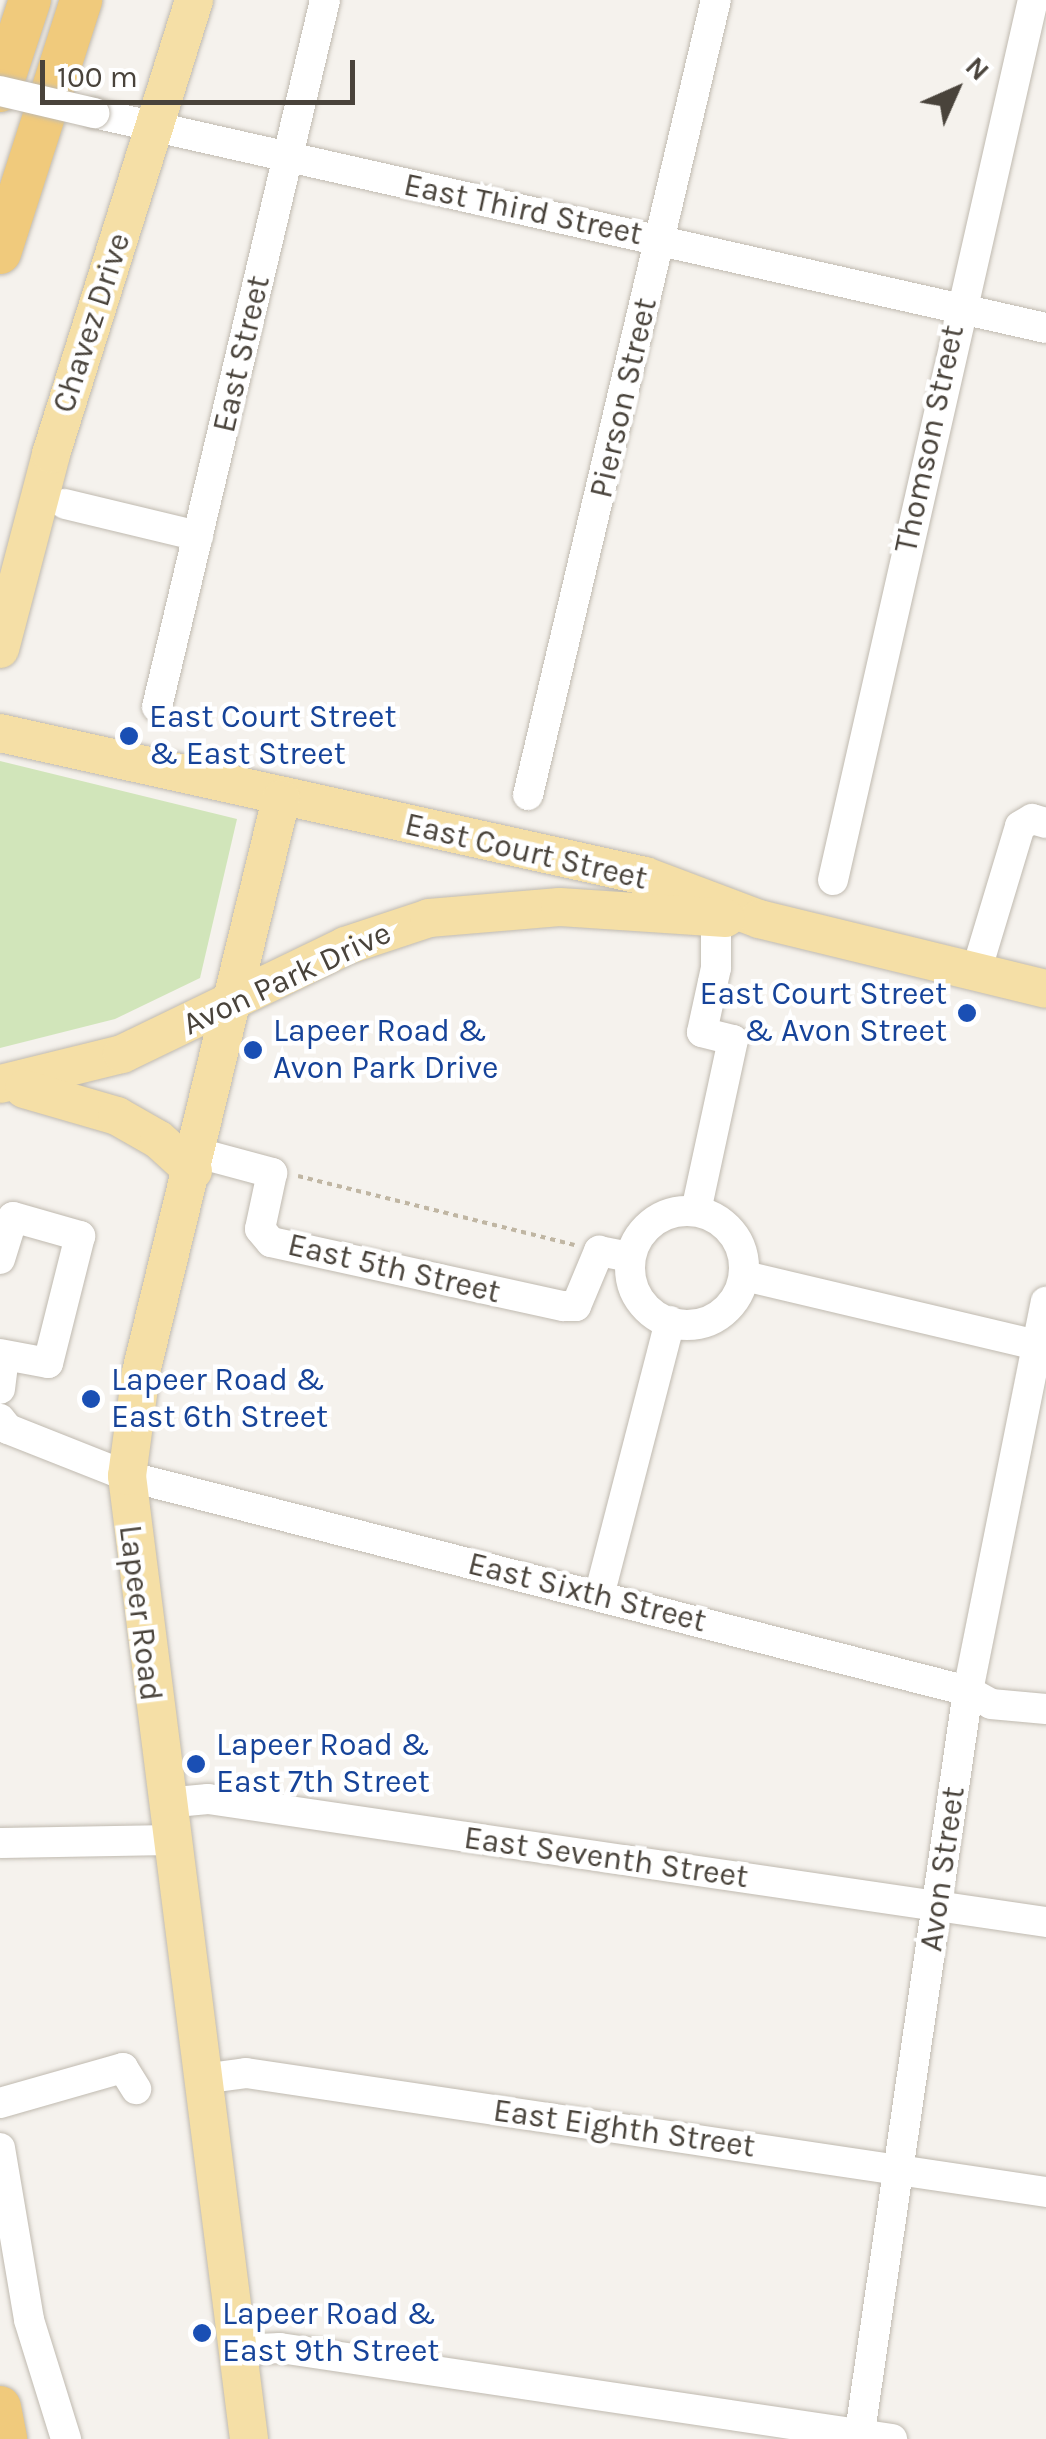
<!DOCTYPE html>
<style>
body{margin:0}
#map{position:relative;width:1046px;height:2439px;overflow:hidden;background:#f5f2ed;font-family:Karla,sans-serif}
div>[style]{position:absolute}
.green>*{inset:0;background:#d1e5ba}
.path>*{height:4px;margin-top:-2px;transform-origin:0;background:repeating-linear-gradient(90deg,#c0b6a3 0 5px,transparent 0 10px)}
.roads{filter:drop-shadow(0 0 2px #c0bab0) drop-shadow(0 0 2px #c0bab0)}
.minor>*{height:30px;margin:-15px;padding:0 15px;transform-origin:15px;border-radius:15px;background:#fff}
.minor>.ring{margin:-15px;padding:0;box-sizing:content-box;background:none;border:30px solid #fff;border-radius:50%}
.major>*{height:38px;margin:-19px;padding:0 19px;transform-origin:19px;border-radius:19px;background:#f5dfa6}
.highway>*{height:42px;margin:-21px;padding:0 21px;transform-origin:21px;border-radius:21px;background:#f0ca7c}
.bridges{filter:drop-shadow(0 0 2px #c0bab0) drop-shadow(0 0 2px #c0bab0)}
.minor-bridge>*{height:30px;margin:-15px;padding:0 15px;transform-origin:15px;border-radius:15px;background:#fff}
.dots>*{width:28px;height:28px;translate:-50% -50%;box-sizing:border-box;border:5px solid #fff;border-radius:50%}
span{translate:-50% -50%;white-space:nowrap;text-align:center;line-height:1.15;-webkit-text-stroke:9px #fff;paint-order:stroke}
.street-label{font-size:32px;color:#49433b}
.transit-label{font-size:32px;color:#164399}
.left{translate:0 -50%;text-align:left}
.right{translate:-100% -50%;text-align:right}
.north{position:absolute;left:906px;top:40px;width:100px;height:100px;-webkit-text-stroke:8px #fff;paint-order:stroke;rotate:45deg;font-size:28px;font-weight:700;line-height:40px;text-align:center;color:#49433b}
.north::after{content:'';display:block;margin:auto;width:35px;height:45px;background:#49433b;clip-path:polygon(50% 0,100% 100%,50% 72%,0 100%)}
.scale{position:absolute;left:40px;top:60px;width:315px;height:45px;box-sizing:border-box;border:5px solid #49433b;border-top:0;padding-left:12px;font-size:30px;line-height:35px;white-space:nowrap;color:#49433b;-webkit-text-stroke:8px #fff;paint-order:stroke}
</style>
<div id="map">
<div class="green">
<i style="clip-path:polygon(0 761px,237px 819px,200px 978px,115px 1019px,0 1048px)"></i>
</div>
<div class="path">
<i style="left:298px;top:1176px;width:285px;rotate:14deg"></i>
</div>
<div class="roads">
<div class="minor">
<i style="left:94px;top:113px;width:976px;rotate:12.73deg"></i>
<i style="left:65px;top:504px;width:137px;rotate:13.5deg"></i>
<i style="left:157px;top:707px;width:727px;rotate:-76.63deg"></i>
<i style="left:528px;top:795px;width:817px;rotate:-76.7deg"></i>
<i style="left:833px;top:880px;width:902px;rotate:-77.2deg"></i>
<i style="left:976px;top:972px;width:152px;rotate:-73.2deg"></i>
<i style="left:1020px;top:826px;width:14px;rotate:-30deg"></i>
<i style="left:1032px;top:819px;width:15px;rotate:16deg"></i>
<i style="left:198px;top:1153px;width:77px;rotate:15.1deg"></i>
<i style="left:272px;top:1173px;width:57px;rotate:102.1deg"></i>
<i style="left:260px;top:1229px;width:17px;rotate:50deg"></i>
<i style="left:271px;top:1242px;width:299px;rotate:12.4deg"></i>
<i style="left:563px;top:1306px;width:13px"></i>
<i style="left:576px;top:1306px;width:60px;rotate:-67.3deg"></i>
<i style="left:599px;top:1251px;width:32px;rotate:11deg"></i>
<i style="left:696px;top:1211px;width:175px;rotate:-77.8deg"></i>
<i style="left:733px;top:1040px;width:32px;rotate:-166deg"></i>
<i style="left:702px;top:1032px;width:66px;rotate:-77.7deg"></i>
<i style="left:716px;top:968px;width:50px;rotate:-90deg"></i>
<i class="ring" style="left:630px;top:1211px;width:84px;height:84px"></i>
<i style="left:0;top:1259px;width:44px;rotate:-72.8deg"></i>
<i style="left:13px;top:1217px;width:70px;rotate:15.8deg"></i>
<i style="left:80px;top:1236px;width:131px;rotate:104.1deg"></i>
<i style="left:48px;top:1363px;width:49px;rotate:-169.4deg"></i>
<i style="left:745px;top:1276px;width:309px;rotate:13.3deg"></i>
<i style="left:0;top:1389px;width:33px;rotate:-83deg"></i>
<i style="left:0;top:1419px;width:13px;rotate:51deg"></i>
<i style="left:8px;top:1429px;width:128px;rotate:21.6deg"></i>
<i style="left:127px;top:1476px;width:868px;rotate:14.34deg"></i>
<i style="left:968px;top:1691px;width:26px;rotate:29deg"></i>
<i style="left:991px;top:1704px;width:55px;rotate:5.2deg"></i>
<i style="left:599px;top:1596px;width:284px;rotate:-75.5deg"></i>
<i style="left:165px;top:1803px;width:43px;rotate:-5.3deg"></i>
<i style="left:208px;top:1799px;width:847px;rotate:8.35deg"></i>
<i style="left:0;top:1843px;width:170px;rotate:-1deg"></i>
<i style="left:202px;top:2079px;width:44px;rotate:-7.8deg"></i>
<i style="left:246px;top:2073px;width:809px;rotate:8.46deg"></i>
<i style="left:0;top:2103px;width:128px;rotate:-15.9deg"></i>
<i style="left:123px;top:2068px;width:25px;rotate:58deg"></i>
<i style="left:0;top:2148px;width:174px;rotate:80.4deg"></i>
<i style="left:29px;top:2320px;width:125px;rotate:72.7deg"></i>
<i style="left:237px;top:2350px;width:43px;rotate:-2.7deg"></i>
<i style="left:280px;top:2348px;width:619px;rotate:8.46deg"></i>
<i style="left:859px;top:2439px;width:756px;rotate:-81.71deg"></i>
<i style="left:968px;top:1691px;width:397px;rotate:-78.7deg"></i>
</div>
<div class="major">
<i style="left:0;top:649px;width:202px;rotate:-75.3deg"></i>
<i style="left:51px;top:454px;width:476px;rotate:-72.5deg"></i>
<i style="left:0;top:733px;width:661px;rotate:12.5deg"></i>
<i style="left:645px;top:876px;width:122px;rotate:20.7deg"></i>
<i style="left:759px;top:919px;width:295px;rotate:13.7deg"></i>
<i style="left:0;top:1084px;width:126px;rotate:-13.8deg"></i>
<i style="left:122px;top:1054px;width:248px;rotate:-25.8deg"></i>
<i style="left:345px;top:946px;width:89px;rotate:-18.4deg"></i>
<i style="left:429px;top:918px;width:131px;rotate:-4.8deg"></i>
<i style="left:560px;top:907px;width:166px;rotate:3.8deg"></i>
<i style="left:24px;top:1089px;width:97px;rotate:16.2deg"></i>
<i style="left:117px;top:1116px;width:48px;rotate:29.7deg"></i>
<i style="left:159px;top:1140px;width:46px;rotate:42.4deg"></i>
<i style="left:249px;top:2439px;width:971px;rotate:-97.22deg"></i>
<i style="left:127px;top:1476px;width:105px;rotate:-82.3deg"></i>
<i style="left:141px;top:1372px;width:590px;rotate:-76.27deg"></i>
</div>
<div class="highway">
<i style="left:0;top:91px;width:96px;rotate:-71.8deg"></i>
<i style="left:0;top:253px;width:266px;rotate:-72.2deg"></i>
<i style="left:0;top:2407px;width:33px;rotate:79deg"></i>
</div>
</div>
<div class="bridges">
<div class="minor-bridge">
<i style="left:0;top:91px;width:97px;rotate:13.2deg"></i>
</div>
</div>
<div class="dots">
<i style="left:129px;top:736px;background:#1a4fb4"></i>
<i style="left:967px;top:1013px;background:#1a4fb4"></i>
<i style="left:253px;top:1050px;background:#1a4fb4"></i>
<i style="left:91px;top:1399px;background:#1a4fb4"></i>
<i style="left:196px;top:1764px;background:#1a4fb4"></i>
<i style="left:202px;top:2333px;background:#1a4fb4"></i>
</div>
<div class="street-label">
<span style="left:523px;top:210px;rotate:12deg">East Third Street</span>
<span style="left:92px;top:323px;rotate:-72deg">Chavez Drive</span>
<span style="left:242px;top:354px;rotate:-77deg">East Street</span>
<span style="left:624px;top:398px;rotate:-77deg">Pierson Street</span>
<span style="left:930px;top:439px;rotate:-78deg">Thomson Street</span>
<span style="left:526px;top:852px;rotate:13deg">East Court Street</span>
<span style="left:287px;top:979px;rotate:-25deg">Avon Park Drive</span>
<span style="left:394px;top:1269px;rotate:13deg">East 5th Street</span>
<span style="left:587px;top:1593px;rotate:14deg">East Sixth Street</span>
<span style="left:140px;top:1613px;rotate:83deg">Lapeer Road</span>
<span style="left:606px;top:1858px;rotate:8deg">East Seventh Street</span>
<span style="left:943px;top:1869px;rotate:-82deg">Avon Street</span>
<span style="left:624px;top:2129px;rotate:8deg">East Eighth Street</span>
</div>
<div class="transit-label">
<span class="left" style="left:149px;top:736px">East Court Street<br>&amp; East Street</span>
<span class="right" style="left:947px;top:1013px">East Court Street<br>&amp; Avon Street</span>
<span class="left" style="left:273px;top:1050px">Lapeer Road &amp;<br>Avon Park Drive</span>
<span class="left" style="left:111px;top:1399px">Lapeer Road &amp;<br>East 6th Street</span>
<span class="left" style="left:216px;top:1764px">Lapeer Road &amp;<br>East 7th Street</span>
<span class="left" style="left:222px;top:2333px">Lapeer Road &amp;<br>East 9th Street</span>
</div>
<div class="north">N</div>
<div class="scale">100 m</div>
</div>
